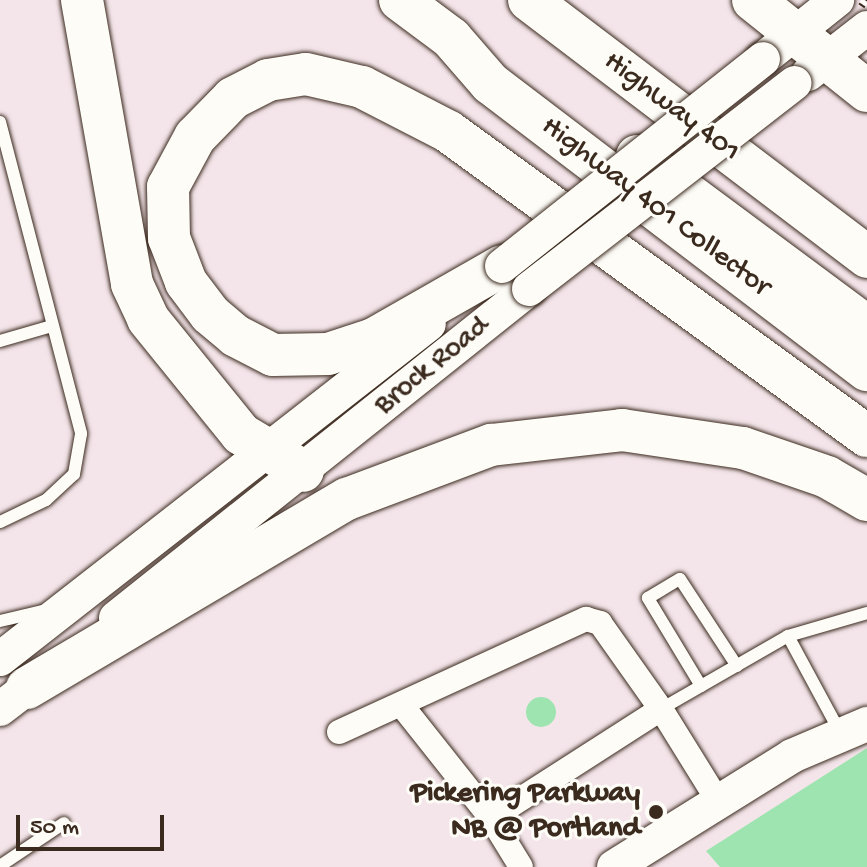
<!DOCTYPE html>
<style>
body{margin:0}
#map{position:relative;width:867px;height:867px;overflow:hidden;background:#f4e5ea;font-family:"Gochi Hand",sans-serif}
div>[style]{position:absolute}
.green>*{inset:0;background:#9ee4b0}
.round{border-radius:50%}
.roads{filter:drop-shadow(0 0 2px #3b2a1e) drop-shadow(0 0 2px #3b2a1e)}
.lane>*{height:12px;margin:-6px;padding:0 6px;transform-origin:6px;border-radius:6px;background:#fdfcf7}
.street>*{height:24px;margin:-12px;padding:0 12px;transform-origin:12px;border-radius:12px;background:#fdfcf7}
.secondary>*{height:34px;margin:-17px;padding:0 17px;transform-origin:17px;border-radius:17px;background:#fdfcf7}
.highway>*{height:42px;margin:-21px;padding:0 21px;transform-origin:21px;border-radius:21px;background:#fdfcf7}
.rail>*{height:9px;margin-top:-4.5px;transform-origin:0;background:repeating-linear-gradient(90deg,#fdfcf7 0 18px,#3b2a1e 0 36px);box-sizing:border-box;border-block:2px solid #3b2a1e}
.bridges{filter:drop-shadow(0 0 2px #3b2a1e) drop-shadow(0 0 2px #3b2a1e)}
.secondary-bridge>*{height:34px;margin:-17px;padding:0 17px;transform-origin:17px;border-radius:17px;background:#fdfcf7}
.dots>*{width:22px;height:22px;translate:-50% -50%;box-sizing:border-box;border:4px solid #fdfcf7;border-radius:50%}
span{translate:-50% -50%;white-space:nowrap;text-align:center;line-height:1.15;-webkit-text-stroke:6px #fdfcf7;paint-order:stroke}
.street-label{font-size:30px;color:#3b2a1e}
.poi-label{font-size:30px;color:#3b2a1e;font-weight:700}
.right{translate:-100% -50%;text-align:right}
.scale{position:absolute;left:16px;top:815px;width:148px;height:36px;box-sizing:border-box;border:4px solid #3b2a1e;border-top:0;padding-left:10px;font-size:24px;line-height:28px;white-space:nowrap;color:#3b2a1e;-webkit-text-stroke:6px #fdfcf7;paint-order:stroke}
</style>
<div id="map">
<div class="green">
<i class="round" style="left:526px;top:697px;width:30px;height:30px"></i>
<i style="clip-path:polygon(867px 748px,867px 867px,720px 867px,706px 851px)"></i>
</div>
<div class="roads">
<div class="lane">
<i style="left:0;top:122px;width:322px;rotate:75.4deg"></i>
<i style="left:81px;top:434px;width:41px;rotate:99.9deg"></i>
<i style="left:74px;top:474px;width:38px;rotate:137deg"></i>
<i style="left:46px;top:500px;width:51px;rotate:154.4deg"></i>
<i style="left:0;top:341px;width:54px;rotate:-16.1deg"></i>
<i style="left:0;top:621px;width:52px;rotate:-13.2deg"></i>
<i style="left:788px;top:636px;width:111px;rotate:61.6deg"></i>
<i style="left:701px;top:686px;width:103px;rotate:-121.1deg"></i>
<i style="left:648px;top:598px;width:37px;rotate:-31deg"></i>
<i style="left:680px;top:579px;width:104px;rotate:56.8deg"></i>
<i style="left:661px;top:709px;width:146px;rotate:-29.9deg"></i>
<i style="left:788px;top:636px;width:82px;rotate:-16.2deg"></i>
<i style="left:0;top:866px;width:77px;rotate:-33.9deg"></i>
</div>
<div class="street">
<i style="left:403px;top:707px;width:142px;rotate:51.6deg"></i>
<i style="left:491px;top:818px;width:57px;rotate:58.5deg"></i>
<i style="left:661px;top:709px;width:108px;rotate:58.2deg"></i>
<i style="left:339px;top:732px;width:272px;rotate:-24.6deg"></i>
<i style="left:586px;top:619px;width:15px;rotate:16deg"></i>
<i style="left:600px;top:623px;width:105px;rotate:54.7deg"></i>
<i style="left:661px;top:709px;width:202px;rotate:147.3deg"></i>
</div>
<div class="secondary">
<i style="left:763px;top:59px;width:95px;rotate:-38.6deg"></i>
<i style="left:808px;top:74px;width:75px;rotate:-37.9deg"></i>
<i style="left:116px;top:618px;width:528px;rotate:-38.54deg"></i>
<i style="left:0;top:659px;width:544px;rotate:-37.99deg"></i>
<i style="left:0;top:709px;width:59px;rotate:-37.5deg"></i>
<i style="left:614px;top:867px;width:210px;rotate:-31.9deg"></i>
<i style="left:792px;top:756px;width:82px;rotate:-23.1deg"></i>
</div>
<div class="highway">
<i style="left:82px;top:0;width:288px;rotate:80deg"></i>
<i style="left:132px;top:284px;width:38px;rotate:65deg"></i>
<i style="left:148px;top:319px;width:148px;rotate:51deg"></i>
<i style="left:241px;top:434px;width:72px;rotate:30.8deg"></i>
<i style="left:400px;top:0;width:64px;rotate:36.7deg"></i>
<i style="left:451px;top:38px;width:60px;rotate:49.1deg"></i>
<i style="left:490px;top:83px;width:474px;rotate:37.3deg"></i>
<i style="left:529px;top:0;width:425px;rotate:37.2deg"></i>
<i style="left:753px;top:0;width:146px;rotate:38.6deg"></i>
<i style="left:637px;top:156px;width:287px;rotate:36.6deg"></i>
<i style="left:502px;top:266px;width:147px;rotate:150.3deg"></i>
<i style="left:374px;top:339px;width:48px;rotate:161.9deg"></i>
<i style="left:328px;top:354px;width:55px;rotate:179deg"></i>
<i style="left:273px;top:355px;width:42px;rotate:-152.8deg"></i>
<i style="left:236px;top:336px;width:34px;rotate:-140deg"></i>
<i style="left:210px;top:314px;width:40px;rotate:-127deg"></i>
<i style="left:186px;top:282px;width:47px;rotate:-111.1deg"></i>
<i style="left:169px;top:238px;width:51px;rotate:-91.1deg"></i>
<i style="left:168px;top:187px;width:57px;rotate:-61.6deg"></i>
<i style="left:195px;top:137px;width:54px;rotate:-45.7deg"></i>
<i style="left:233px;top:98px;width:39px;rotate:-27deg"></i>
<i style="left:268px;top:80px;width:38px;rotate:-9deg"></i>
<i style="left:306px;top:74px;width:57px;rotate:13.1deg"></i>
<i style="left:362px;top:87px;width:98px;rotate:27.3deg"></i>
<i style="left:449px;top:132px;width:517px;rotate:36.03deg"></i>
<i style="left:27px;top:688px;width:372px;rotate:-30.6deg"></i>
<i style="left:347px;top:499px;width:154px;rotate:-20.6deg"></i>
<i style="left:491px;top:445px;width:132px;rotate:-6.5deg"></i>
<i style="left:622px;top:430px;width:122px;rotate:8.5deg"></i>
<i style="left:743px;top:448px;width:89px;rotate:19deg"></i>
<i style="left:827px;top:477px;width:46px;rotate:29.9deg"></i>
</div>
</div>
<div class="rail">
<i style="left:861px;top:0;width:7px;rotate:34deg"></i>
</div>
<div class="bridges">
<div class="secondary-bridge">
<i style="left:502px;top:266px;width:333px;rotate:-38.4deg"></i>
<i style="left:529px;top:289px;width:336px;rotate:-37.8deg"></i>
</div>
</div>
<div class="dots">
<i style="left:656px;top:812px;background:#3b2a1e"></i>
</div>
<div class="street-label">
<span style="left:671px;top:108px;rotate:37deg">Highway 401</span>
<span style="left:655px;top:208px;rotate:37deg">Highway 401 Collector</span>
<span style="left:433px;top:367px;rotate:-39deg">Brock Road</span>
</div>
<div class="poi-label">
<span class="right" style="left:640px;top:812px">Pickering Parkway<br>NB @ Portland</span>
</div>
<div class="scale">50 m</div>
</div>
